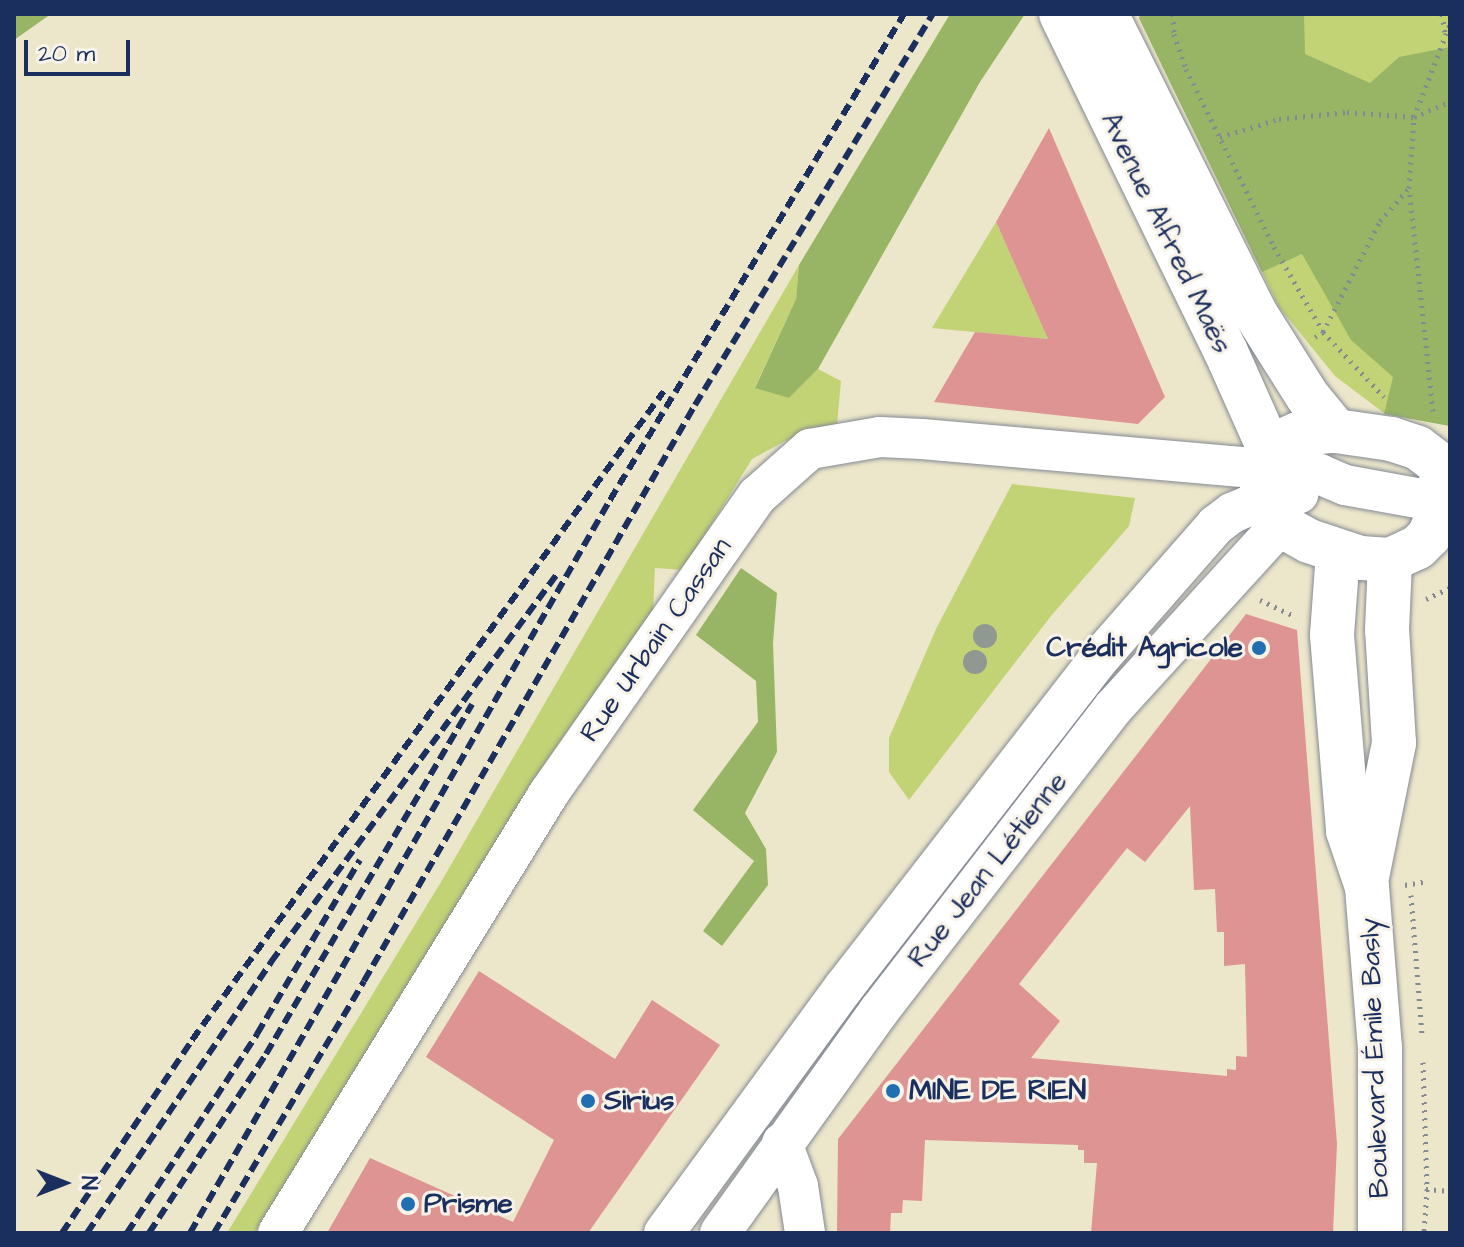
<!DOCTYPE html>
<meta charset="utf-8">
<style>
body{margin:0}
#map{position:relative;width:1464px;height:1247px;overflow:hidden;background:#ece6ca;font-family:"Architects Daughter",sans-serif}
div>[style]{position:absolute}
.green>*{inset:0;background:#c1d375}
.forest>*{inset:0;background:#98b566}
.building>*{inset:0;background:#dd9492}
.path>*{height:5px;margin-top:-2.5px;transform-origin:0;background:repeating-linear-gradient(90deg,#848a94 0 2px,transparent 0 8px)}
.roads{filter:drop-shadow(0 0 2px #848a94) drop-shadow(0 0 2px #848a94)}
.minor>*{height:40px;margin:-20px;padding:0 20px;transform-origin:20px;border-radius:20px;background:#fff}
.major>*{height:44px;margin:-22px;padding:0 22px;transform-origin:22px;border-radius:22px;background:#fff}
.rail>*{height:6px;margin-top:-3px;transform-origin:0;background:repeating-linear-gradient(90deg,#1b2f5e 0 12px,transparent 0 18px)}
.trees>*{width:24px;height:24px;margin:-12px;border-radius:50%;background:#909892}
.dots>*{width:22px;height:22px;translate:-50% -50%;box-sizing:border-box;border:4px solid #f7f3e8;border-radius:50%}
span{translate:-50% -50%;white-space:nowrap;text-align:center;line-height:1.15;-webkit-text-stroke:6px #f7f3e8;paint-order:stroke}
.street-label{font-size:28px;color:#1b2f5e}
.poi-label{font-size:28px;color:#1b2f5e;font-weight:700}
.right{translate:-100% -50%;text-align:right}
.left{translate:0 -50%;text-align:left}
.frame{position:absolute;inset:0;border:16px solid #1b2f5e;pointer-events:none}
.north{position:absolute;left:24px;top:1143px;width:80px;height:80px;-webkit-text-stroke:6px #f7f3e8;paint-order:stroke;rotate:90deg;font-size:22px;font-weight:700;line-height:32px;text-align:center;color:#1b2f5e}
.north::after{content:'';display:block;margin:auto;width:28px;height:36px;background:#1b2f5e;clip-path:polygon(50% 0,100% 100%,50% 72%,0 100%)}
.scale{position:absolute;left:24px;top:40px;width:106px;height:36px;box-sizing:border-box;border:4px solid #1b2f5e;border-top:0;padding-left:10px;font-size:24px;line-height:28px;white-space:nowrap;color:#1b2f5e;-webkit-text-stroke:6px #f7f3e8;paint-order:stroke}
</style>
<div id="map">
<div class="green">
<i style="clip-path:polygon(1141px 14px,1450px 14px,1450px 426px,1384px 413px,1335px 376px,1279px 307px,1139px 18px)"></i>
<i style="clip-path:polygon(996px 222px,1048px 339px,932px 328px)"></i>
<i style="clip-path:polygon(799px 265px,796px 299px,755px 387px,789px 398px,818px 369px,841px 381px,837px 424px,789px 439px,752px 459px,683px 570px,655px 568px,653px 613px,514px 813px,255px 1233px,227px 1233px,441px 882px)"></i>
<i style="clip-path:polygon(1012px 484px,1135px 498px,1129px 526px,1051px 616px,909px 800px,889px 772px,889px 738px,936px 629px)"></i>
</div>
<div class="forest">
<i style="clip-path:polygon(14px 14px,51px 14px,14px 40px)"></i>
<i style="clip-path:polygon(950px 14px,1025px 14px,980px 82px,818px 369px,789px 398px,755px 388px,796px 299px,799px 265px)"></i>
<i style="clip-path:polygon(1141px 14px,1304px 14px,1305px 54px,1370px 83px,1399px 57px,1450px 47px,1450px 426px,1384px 414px,1393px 377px,1351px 340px,1302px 254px,1262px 272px,1139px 18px)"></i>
<i style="clip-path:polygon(741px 568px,777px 593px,773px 643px,777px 752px,745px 813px,766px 849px,768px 885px,722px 946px,703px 931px,754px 861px,693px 810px,758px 722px,756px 681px,696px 635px)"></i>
</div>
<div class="building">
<i style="clip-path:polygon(1049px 128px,1165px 397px,1138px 424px,934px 402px,975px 332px,1048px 339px,996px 222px)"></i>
<i style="clip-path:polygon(evenodd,1246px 614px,1297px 630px,1337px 1144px,1333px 1233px,1091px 1233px,1097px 1163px,1084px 1163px,1084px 1150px,1078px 1150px,1078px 1145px,925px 1140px,922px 1201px,903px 1200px,902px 1213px,891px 1213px,890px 1233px,837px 1233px,838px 1139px,1246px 614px,1190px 806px,1194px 890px,1215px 889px,1217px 932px,1224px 932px,1224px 966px,1245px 964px,1247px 1057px,1236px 1056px,1236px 1070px,1227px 1069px,1227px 1076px,1031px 1058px,1060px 1021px,1019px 984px,1127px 848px,1145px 862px,1190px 806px)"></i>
<i style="clip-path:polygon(479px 971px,615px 1059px,652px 1000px,720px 1045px,588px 1233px,327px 1233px,370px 1158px,513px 1222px,554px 1140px,426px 1057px)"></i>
</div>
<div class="path">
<i style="left:1173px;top:14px;width:20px;rotate:87deg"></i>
<i style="left:1174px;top:34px;width:37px;rotate:71deg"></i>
<i style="left:1186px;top:69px;width:199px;rotate:63.7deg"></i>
<i style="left:1274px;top:247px;width:98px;rotate:60deg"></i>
<i style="left:1323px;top:332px;width:89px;rotate:46.8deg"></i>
<i style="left:1442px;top:14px;width:19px;rotate:81deg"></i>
<i style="left:1220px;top:137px;width:62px;rotate:-17deg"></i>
<i style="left:1279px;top:119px;width:68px;rotate:-5.9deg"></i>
<i style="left:1347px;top:112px;width:67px;rotate:4.3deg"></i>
<i style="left:1414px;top:117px;width:39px;rotate:-23deg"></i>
<i style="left:1315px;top:337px;width:9px;rotate:-32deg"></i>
<i style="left:1323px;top:332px;width:125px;rotate:-62.8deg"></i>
<i style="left:1380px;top:221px;width:44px;rotate:-48.7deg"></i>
<i style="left:1433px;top:411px;width:224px;rotate:-96.1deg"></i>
<i style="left:1409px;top:188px;width:71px;rotate:-86deg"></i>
<i style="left:1414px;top:117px;width:100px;rotate:-68.8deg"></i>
<i style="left:1426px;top:599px;width:26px;rotate:-25deg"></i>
<i style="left:1260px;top:600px;width:38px;rotate:25deg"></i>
<i style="left:1405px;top:885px;width:23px;rotate:-10deg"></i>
<i style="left:1411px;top:895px;width:141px;rotate:85.5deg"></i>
<i style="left:1423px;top:1062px;width:127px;rotate:88.2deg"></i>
<i style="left:1427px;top:1189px;width:44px;rotate:93.9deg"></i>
<i style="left:1426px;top:1189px;width:24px;rotate:5deg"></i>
</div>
<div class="roads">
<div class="minor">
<i style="left:782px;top:1143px;width:46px;rotate:69.6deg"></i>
<i style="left:798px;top:1186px;width:48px;rotate:81.5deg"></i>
<i style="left:278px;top:1233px;width:517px;rotate:-58.37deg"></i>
<i style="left:549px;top:793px;width:363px;rotate:-55deg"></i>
<i style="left:757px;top:496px;width:71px;rotate:-41.6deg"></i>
<i style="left:810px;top:449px;width:71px;rotate:-9.7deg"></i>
<i style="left:880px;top:437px;width:42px;rotate:2.7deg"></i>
<i style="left:922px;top:439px;width:399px;rotate:5deg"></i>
<i style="left:1319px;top:474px;width:28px;rotate:23deg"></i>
<i style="left:1345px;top:485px;width:107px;rotate:10.3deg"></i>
<i style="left:664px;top:1233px;width:306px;rotate:-53.8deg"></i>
<i style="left:845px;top:986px;width:410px;rotate:-52.2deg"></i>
<i style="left:1096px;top:662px;width:182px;rotate:-48.8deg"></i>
<i style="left:1216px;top:525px;width:20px;rotate:-37deg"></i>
<i style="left:1232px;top:513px;width:34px;rotate:-23deg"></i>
<i style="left:1263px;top:500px;width:36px;rotate:-10deg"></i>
<i style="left:720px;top:1233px;width:273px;rotate:-54.4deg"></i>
<i style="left:879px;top:1011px;width:384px;rotate:-52.3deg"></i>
<i style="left:1114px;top:707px;width:246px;rotate:-47.6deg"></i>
</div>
<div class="major">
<i style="left:1061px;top:14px;width:376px;rotate:64deg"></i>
<i style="left:1226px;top:352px;width:111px;rotate:66deg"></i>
<i style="left:1106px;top:14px;width:334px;rotate:63.5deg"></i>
<i style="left:1255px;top:313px;width:99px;rotate:57.8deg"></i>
<i style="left:1308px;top:397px;width:44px;rotate:50.5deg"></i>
<i style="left:1336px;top:431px;width:56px;rotate:8.3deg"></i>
<i style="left:1391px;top:439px;width:28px;rotate:18deg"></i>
<i style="left:1418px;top:448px;width:25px;rotate:37deg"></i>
<i style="left:1438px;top:463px;width:18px;rotate:74deg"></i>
<i style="left:1443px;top:480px;width:23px;rotate:90deg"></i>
<i style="left:1443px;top:503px;width:36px;rotate:113deg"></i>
<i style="left:1429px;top:536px;width:16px;rotate:135deg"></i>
<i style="left:1418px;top:547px;width:31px;rotate:155deg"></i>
<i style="left:1390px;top:560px;width:30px;rotate:-176deg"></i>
<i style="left:1360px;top:558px;width:54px;rotate:-161.6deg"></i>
<i style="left:1309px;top:541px;width:33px;rotate:-151deg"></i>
<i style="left:1280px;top:525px;width:16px;rotate:-133deg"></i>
<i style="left:1269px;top:513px;width:30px;rotate:-104deg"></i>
<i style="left:1262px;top:484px;width:29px;rotate:-78deg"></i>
<i style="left:1268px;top:456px;width:16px;rotate:-55deg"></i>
<i style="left:1277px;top:443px;width:23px;rotate:-23deg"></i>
<i style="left:1298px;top:434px;width:38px;rotate:-5deg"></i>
<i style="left:1338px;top:553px;width:82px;rotate:94.2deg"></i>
<i style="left:1332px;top:635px;width:197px;rotate:85.3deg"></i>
<i style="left:1348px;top:831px;width:59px;rotate:71.3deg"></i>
<i style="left:1367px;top:887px;width:161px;rotate:85.4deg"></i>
<i style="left:1380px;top:1047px;width:186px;rotate:90deg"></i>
<i style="left:1366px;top:882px;width:142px;rotate:-78.6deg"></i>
<i style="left:1394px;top:743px;width:113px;rotate:-93.5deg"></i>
<i style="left:1387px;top:630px;width:70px;rotate:-87.5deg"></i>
</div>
</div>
<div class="rail">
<i style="left:62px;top:1233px;width:233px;rotate:-56deg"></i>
<i style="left:192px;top:1040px;width:802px;rotate:-53.97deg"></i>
<i style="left:87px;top:1233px;width:328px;rotate:-55.8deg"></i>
<i style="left:271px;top:962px;width:481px;rotate:-53.6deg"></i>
<i style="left:127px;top:1233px;width:238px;rotate:-56.8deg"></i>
<i style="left:257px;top:1034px;width:202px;rotate:-59.4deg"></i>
<i style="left:149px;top:1233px;width:214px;rotate:-56.8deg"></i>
<i style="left:266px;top:1054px;width:406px;rotate:-59.5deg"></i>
<i style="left:190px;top:1233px;width:845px;rotate:-60.19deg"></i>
<i style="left:610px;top:500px;width:568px;rotate:-58.83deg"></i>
<i style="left:214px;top:1233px;width:293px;rotate:-59.2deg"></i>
<i style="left:364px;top:981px;width:664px;rotate:-60.12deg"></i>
<i style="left:695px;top:405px;width:458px;rotate:-58.7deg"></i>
</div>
<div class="trees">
<i style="left:985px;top:636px"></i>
<i style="left:975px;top:662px"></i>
</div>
<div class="dots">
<i style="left:1259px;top:648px;background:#1f6fb2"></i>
<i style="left:893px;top:1091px;background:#1f6fb2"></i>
<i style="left:588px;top:1101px;background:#1f6fb2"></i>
<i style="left:408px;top:1204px;background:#1f6fb2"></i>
</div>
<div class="street-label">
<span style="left:1166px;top:233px;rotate:64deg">Avenue Alfred Maës</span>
<span style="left:656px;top:640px;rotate:-55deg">Rue Urbain Cassan</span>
<span style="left:988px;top:870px;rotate:-52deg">Rue Jean Létienne</span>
<span style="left:1375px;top:1058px;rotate:-92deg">Boulevard Émile Basly</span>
</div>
<div class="poi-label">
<span class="right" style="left:1243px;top:648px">Crédit Agricole</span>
<span class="left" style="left:909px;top:1091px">MINE DE RIEN</span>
<span class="left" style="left:604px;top:1101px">Sirius</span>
<span class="left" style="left:424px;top:1204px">Prisme</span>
</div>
<div class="frame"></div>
<div class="north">N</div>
<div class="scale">20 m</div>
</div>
